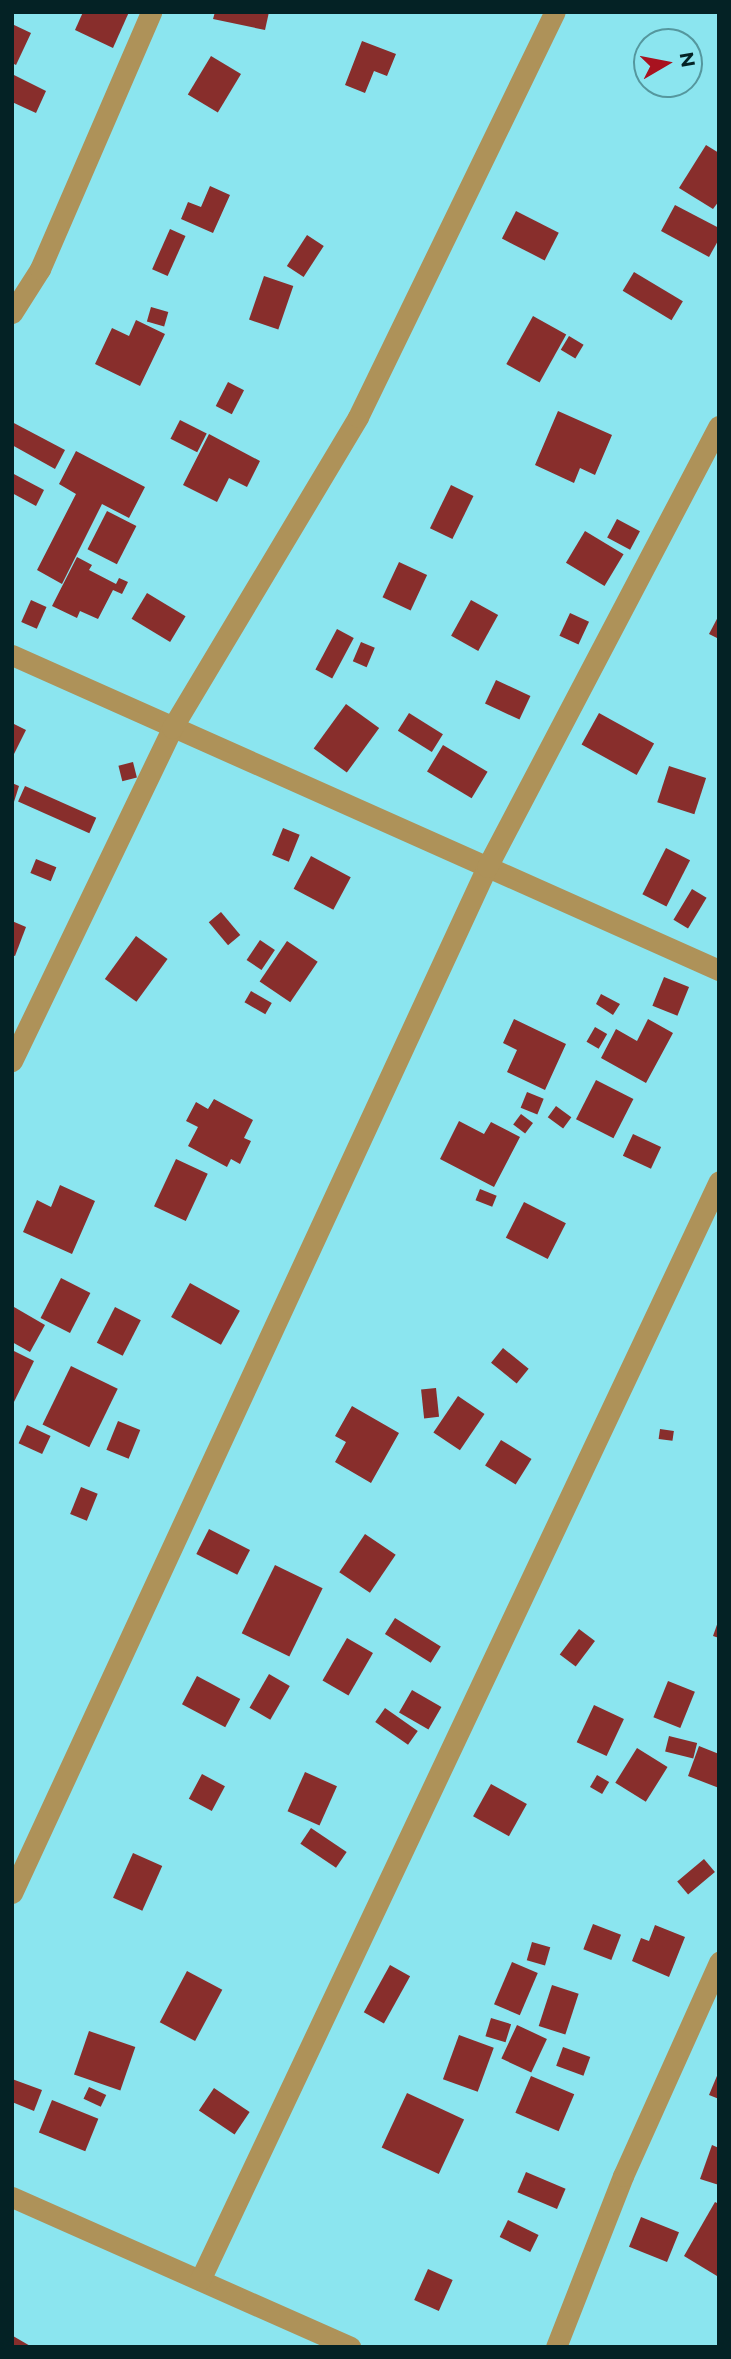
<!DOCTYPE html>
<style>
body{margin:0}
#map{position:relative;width:731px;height:2359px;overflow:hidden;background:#8be5ef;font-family:Montserrat,sans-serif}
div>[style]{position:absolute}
.building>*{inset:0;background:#882e2c;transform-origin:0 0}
.street>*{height:21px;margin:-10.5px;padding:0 10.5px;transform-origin:10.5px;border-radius:10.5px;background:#ae9259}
span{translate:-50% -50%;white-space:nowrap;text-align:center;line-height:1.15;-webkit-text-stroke:7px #8be5ef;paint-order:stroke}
.frame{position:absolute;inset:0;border:14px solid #042225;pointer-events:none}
.north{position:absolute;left:633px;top:28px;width:70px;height:70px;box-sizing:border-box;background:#8be5ef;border:2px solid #55979e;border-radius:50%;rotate:80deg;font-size:19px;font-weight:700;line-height:28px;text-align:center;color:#042225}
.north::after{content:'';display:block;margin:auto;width:24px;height:32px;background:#a8121f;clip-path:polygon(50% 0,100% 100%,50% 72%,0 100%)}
</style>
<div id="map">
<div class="building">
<i style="clip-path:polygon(83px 12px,129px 12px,113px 48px,75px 30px)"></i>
<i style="clip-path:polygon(215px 12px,269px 12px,265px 30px,213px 19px)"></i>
<i style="clip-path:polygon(12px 24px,31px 33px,16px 65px,12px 63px)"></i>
<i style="clip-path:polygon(362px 41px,396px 54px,387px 76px,374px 71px,365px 93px,345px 85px)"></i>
<i style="left:211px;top:56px;width:35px;height:45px;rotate:31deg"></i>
<i style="clip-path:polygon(12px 74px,46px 91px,36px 113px,12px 102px)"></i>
<i style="clip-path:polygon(706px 145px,719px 153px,719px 201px,713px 209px,679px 188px)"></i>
<i style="clip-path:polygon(210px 186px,230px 195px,213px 233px,181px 219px,188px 202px,201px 207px)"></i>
<i style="clip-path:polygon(675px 205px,719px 228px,719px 239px,709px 257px,661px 231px)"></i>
<i style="left:516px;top:211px;width:48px;height:31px;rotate:27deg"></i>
<i style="left:170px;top:229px;width:17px;height:44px;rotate:24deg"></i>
<i style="left:307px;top:235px;width:20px;height:37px;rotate:33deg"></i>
<i style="left:634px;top:272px;width:57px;height:22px;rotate:31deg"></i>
<i style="left:264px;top:276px;width:31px;height:46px;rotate:19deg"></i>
<i style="left:151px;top:307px;width:18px;height:15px;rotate:16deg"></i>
<i style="left:533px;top:316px;width:38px;height:55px;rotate:29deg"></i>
<i style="clip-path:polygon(136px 320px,165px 334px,140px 386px,95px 364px,112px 328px,129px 336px)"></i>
<i style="left:569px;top:336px;width:17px;height:16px;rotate:31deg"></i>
<i style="left:228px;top:382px;width:18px;height:27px;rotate:27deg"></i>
<i style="clip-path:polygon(558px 411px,612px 435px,595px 475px,580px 468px,574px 483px,535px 465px)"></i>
<i style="left:180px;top:420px;width:30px;height:21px;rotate:27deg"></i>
<i style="clip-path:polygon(12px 422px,65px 450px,55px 469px,12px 445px)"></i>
<i style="clip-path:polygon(209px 434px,260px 461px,247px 487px,229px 478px,217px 502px,183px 485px)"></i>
<i style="clip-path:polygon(76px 451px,145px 487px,129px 518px,102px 504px,62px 584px,37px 570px,76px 494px,59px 484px)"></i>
<i style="clip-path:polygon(12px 473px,44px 490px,36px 506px,12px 493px)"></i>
<i style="left:451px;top:485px;width:25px;height:48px;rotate:26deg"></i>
<i style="left:107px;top:511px;width:33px;height:43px;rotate:27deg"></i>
<i style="left:617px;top:519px;width:26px;height:21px;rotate:28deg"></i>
<i style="left:585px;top:531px;width:45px;height:37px;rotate:31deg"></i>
<i style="clip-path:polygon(77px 557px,92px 565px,89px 570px,116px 584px,119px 578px,128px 582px,122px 594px,113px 590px,98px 619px,80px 611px,77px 618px,52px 606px)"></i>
<i style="left:399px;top:562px;width:31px;height:39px;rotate:25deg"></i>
<i style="left:147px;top:593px;width:45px;height:30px;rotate:31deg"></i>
<i style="left:31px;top:600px;width:17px;height:24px;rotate:24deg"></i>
<i style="left:471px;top:600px;width:31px;height:41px;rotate:29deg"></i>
<i style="left:570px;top:613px;width:21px;height:25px;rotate:25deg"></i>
<i style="clip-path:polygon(719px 615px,719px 639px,709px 634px)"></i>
<i style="left:337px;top:629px;width:19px;height:46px;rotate:28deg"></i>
<i style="left:361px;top:642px;width:15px;height:21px;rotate:23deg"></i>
<i style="left:496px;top:680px;width:38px;height:26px;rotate:25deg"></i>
<i style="left:346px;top:704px;width:41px;height:55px;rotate:36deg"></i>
<i style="left:409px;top:713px;width:40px;height:21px;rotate:32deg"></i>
<i style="left:599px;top:713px;width:63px;height:36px;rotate:29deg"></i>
<i style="clip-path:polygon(12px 723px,26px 730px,12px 758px)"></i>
<i style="left:443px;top:745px;width:52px;height:31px;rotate:31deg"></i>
<i style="left:133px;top:762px;width:16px;height:15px;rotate:76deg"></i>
<i style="left:669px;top:766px;width:39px;height:38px;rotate:18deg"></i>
<i style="clip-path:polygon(12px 783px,19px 786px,13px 805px,12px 805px)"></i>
<i style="left:25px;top:786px;width:78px;height:17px;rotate:24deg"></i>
<i style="left:283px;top:828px;width:18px;height:29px;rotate:22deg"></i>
<i style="left:666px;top:848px;width:27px;height:52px;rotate:27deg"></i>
<i style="left:311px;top:856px;width:45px;height:37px;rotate:28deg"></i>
<i style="left:36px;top:859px;width:22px;height:15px;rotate:22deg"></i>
<i style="left:692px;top:889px;width:17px;height:36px;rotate:31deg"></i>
<i style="left:221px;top:912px;width:30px;height:16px;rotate:50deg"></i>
<i style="clip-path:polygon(12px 921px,26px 927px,15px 956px,12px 955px)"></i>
<i style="left:136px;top:936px;width:39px;height:53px;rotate:36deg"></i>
<i style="left:260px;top:940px;width:18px;height:24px;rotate:34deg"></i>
<i style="left:287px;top:941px;width:37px;height:49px;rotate:34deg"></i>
<i style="left:664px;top:977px;width:27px;height:31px;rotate:22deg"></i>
<i style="left:251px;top:991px;width:24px;height:13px;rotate:30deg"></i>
<i style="clip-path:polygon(601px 994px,620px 1004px,613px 1015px,596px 1004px)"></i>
<i style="clip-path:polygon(514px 1019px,566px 1044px,545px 1090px,507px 1072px,517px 1050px,503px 1043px)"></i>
<i style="clip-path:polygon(648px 1019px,673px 1033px,646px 1083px,601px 1058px,616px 1029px,637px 1041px)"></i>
<i style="left:595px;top:1027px;width:14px;height:17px;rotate:30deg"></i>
<i style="left:596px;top:1080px;width:42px;height:44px;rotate:27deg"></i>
<i style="left:527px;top:1092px;width:18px;height:17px;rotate:22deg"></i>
<i style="clip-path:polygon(214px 1099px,253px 1120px,244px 1138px,251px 1141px,240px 1164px,231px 1159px,227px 1167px,188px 1146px,198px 1127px,186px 1121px,196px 1102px,208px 1109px)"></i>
<i style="left:556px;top:1106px;width:19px;height:14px;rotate:36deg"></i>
<i style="left:521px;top:1114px;width:15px;height:13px;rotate:37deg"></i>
<i style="clip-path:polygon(459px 1121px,484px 1134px,491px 1122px,520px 1137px,494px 1187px,440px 1159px)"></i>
<i style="left:633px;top:1134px;width:31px;height:24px;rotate:25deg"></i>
<i style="left:176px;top:1159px;width:35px;height:52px;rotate:25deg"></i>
<i style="clip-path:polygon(60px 1185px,95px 1201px,72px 1254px,23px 1232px,37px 1200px,51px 1207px)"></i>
<i style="left:480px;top:1189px;width:18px;height:12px;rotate:22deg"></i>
<i style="left:524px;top:1202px;width:47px;height:40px;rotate:27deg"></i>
<i style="left:61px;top:1278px;width:33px;height:45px;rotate:27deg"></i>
<i style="left:190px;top:1283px;width:57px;height:39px;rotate:29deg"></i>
<i style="clip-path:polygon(14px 1307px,45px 1325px,30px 1352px,12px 1342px)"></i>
<i style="left:115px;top:1307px;width:29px;height:40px;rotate:27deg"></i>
<i style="left:503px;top:1348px;width:33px;height:19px;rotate:39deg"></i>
<i style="clip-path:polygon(12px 1350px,34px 1361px,12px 1406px)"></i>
<i style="left:71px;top:1366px;width:52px;height:65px;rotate:26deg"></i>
<i style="left:436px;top:1388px;width:29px;height:15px;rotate:84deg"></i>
<i style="left:458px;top:1396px;width:32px;height:44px;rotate:34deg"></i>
<i style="clip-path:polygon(352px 1406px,399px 1433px,371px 1483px,335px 1462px,346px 1442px,335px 1436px)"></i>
<i style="left:118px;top:1421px;width:24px;height:31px;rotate:22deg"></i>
<i style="left:27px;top:1425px;width:26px;height:20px;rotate:25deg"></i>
<i style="left:660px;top:1429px;width:14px;height:10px;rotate:8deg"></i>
<i style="left:501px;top:1440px;width:36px;height:30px;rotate:32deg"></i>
<i style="left:81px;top:1487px;width:18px;height:29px;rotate:22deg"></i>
<i style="left:209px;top:1529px;width:46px;height:28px;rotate:27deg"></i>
<i style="left:365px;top:1534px;width:37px;height:46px;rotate:34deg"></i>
<i style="left:275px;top:1565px;width:53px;height:76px;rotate:26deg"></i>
<i style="left:395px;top:1618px;width:54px;height:19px;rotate:32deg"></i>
<i style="clip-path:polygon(719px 1619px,719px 1638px,713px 1636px)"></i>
<i style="left:579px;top:1629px;width:20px;height:32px;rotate:37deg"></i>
<i style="left:347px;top:1638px;width:30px;height:49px;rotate:30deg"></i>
<i style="left:269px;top:1674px;width:24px;height:39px;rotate:30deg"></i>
<i style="left:197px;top:1676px;width:49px;height:32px;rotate:28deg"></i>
<i style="left:668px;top:1681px;width:29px;height:39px;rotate:22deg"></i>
<i style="left:412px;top:1690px;width:34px;height:26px;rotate:30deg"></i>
<i style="left:594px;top:1705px;width:33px;height:41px;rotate:25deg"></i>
<i style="left:385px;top:1708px;width:40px;height:17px;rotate:35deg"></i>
<i style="left:669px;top:1736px;width:29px;height:16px;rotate:14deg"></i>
<i style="clip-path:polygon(699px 1746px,719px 1754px,719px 1788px,688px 1776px)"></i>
<i style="left:637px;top:1748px;width:36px;height:41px;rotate:32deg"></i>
<i style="left:305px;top:1772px;width:35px;height:43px;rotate:24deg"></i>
<i style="left:202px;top:1774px;width:26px;height:28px;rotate:28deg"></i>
<i style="left:597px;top:1775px;width:14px;height:14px;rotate:30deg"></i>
<i style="left:491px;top:1784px;width:41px;height:37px;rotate:29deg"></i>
<i style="left:311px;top:1828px;width:43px;height:19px;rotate:34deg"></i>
<i style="left:133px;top:1853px;width:32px;height:49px;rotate:24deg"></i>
<i style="left:704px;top:1859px;width:17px;height:35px;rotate:50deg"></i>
<i style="left:593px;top:1924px;width:30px;height:27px;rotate:21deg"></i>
<i style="clip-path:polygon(655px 1925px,685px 1937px,669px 1977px,632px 1961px,641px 1938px,649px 1941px)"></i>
<i style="left:532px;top:1942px;width:19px;height:19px;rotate:16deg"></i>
<i style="left:512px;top:1962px;width:28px;height:46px;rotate:23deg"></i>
<i style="left:390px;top:1965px;width:23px;height:54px;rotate:29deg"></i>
<i style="left:187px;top:1971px;width:40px;height:58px;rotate:28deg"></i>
<i style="left:552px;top:1985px;width:28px;height:43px;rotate:18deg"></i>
<i style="left:491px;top:2018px;width:21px;height:19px;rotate:17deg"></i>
<i style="left:517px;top:2025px;width:33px;height:37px;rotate:25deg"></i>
<i style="left:89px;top:2031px;width:49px;height:46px;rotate:19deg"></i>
<i style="left:459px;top:2035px;width:37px;height:47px;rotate:20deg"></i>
<i style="left:563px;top:2047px;width:29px;height:20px;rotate:20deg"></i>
<i style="clip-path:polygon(719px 2071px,719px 2099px,709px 2095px)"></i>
<i style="left:531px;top:2076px;width:47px;height:40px;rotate:23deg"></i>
<i style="clip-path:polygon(12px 2079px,42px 2090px,34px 2111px,12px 2102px)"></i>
<i style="left:89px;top:2087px;width:19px;height:13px;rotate:25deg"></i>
<i style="left:214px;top:2088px;width:43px;height:27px;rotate:34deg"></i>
<i style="left:407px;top:2093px;width:63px;height:60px;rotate:25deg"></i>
<i style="left:52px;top:2100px;width:50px;height:35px;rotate:22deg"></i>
<i style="clip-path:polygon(712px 2145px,719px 2148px,719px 2185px,700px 2179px)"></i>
<i style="left:526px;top:2172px;width:43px;height:22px;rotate:23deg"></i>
<i style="clip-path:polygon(715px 2202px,719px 2204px,717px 2276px,684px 2256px)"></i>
<i style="left:641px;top:2217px;width:41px;height:32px;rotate:22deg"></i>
<i style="left:508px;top:2220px;width:34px;height:19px;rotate:26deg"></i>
<i style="left:428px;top:2269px;width:27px;height:34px;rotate:24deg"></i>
<i style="clip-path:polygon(13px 2336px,32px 2347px,12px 2347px)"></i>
</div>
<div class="street">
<i style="left:12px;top:313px;width:52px;rotate:-57.5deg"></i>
<i style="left:40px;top:269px;width:280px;rotate:-66.6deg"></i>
<i style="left:12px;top:655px;width:774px;rotate:24.02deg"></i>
<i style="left:12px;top:1061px;width:369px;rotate:-64.3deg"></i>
<i style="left:172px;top:728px;width:362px;rotate:-59.1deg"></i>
<i style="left:358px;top:417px;width:450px;rotate:-64.1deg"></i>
<i style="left:12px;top:1893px;width:1131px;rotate:-65.16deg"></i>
<i style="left:487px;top:867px;width:498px;rotate:-62.3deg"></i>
<i style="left:12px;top:2197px;width:370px;rotate:23.9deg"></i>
<i style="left:200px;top:2280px;width:1215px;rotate:-64.72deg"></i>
<i style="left:556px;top:2347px;width:184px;rotate:-68.6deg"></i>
<i style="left:623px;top:2176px;width:235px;rotate:-65.8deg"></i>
</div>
<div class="frame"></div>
<div class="north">N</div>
</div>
